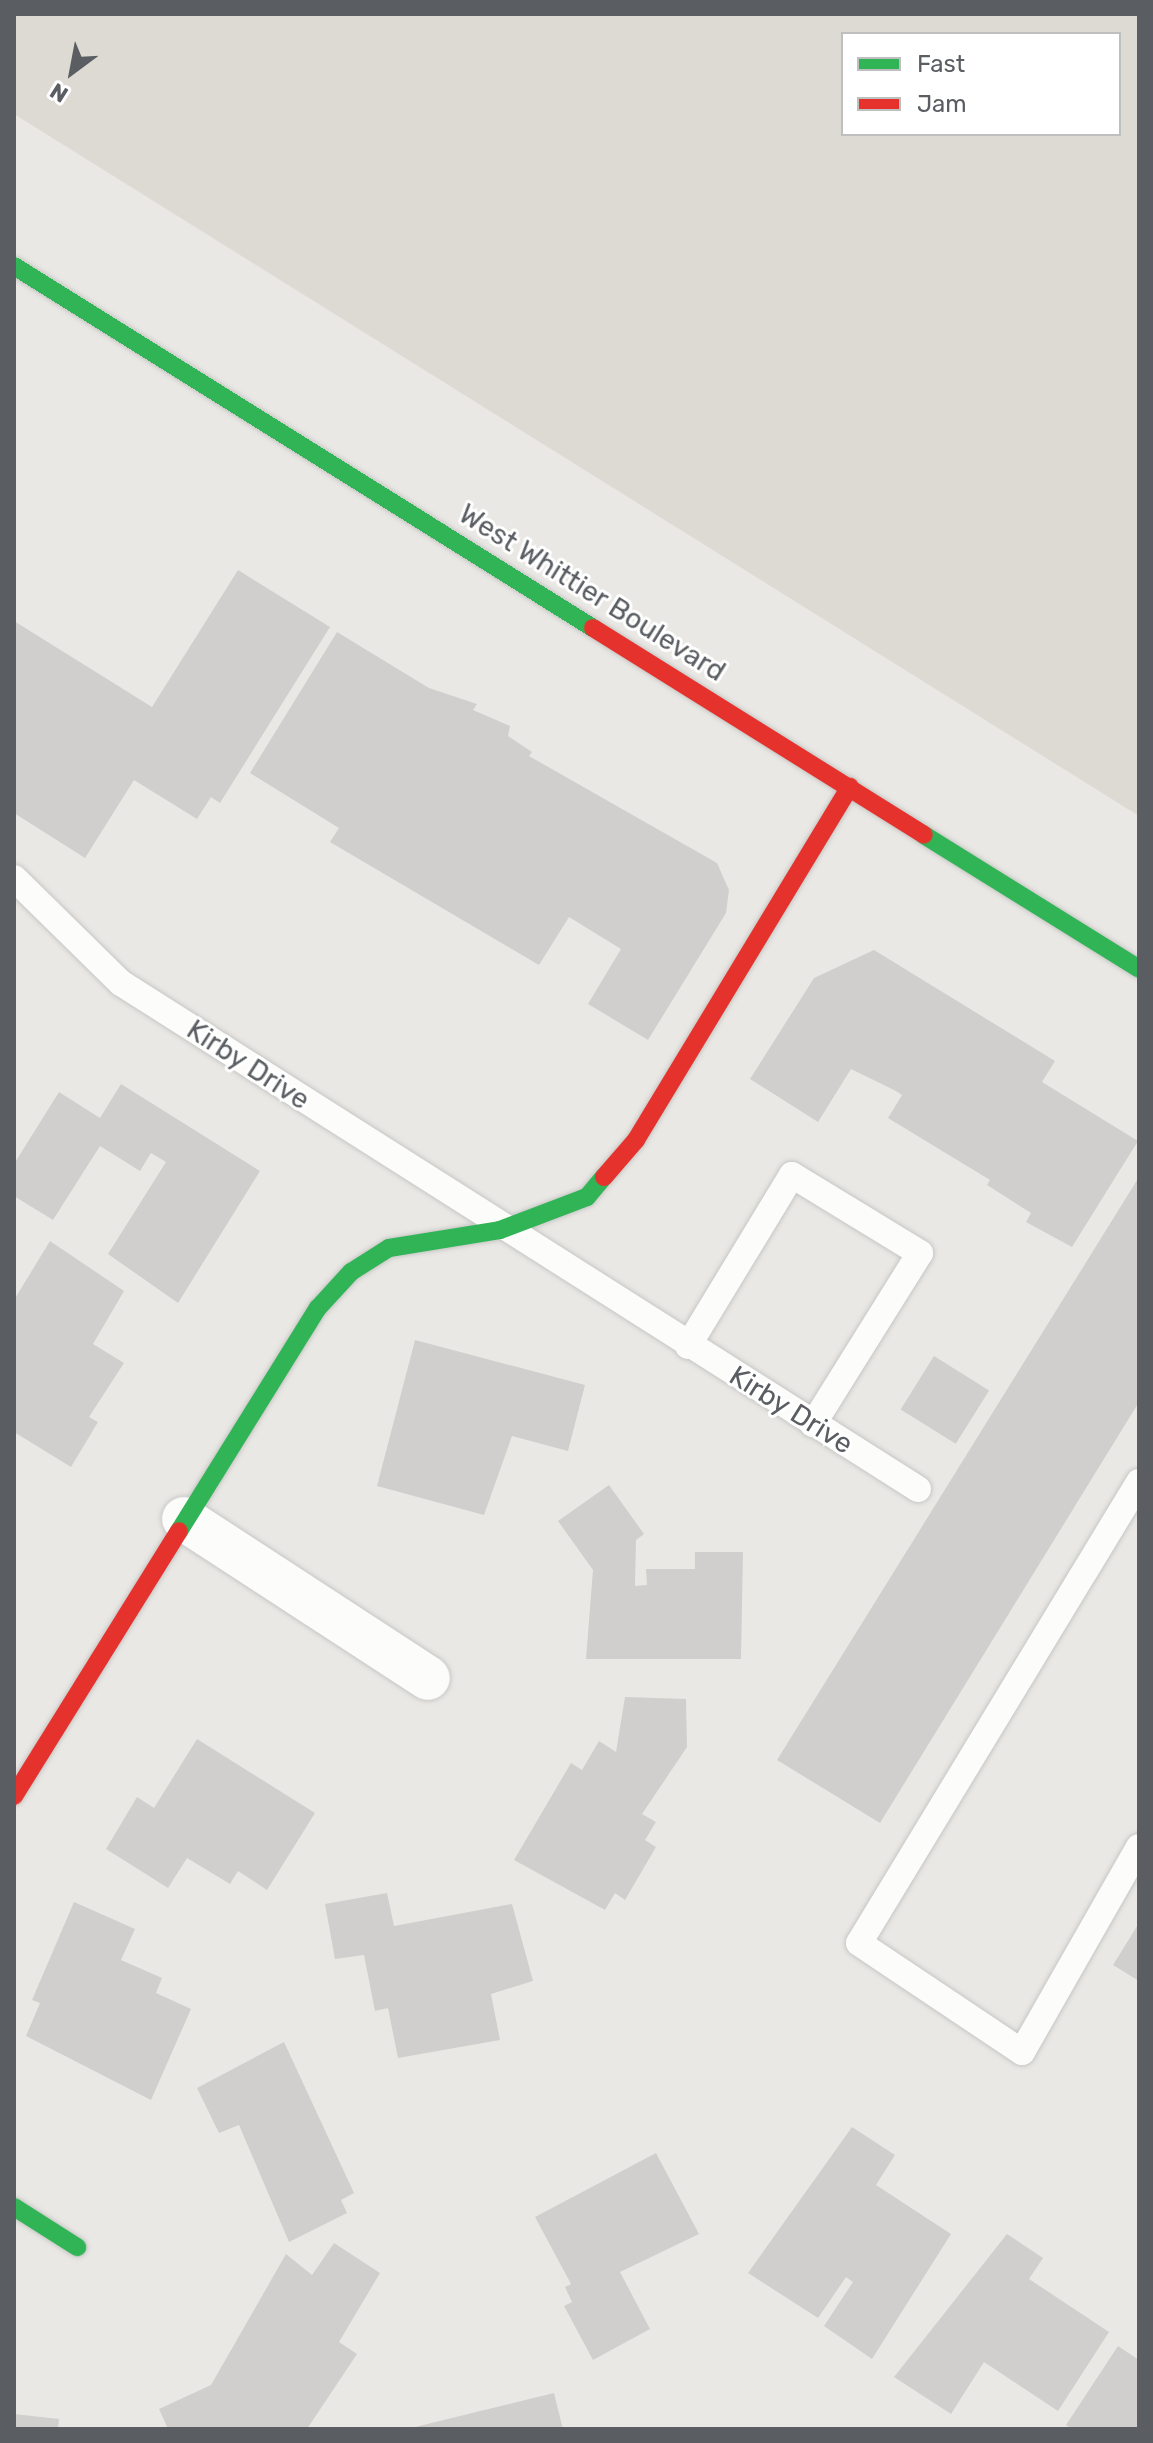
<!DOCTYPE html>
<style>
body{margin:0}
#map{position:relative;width:1153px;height:2443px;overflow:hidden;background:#eae8e4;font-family:Rubik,sans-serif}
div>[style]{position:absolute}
.education>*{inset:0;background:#dddad4}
.building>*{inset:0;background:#d1cfcd;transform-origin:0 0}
.roads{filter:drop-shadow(0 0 2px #c6c7c6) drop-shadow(0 0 2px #c6c7c6)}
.lane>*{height:26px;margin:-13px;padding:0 13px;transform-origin:13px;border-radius:13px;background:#fcfcfb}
.street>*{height:44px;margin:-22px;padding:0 22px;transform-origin:22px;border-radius:22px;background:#fcfcfb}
.fast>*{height:18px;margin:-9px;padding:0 9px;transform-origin:9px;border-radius:9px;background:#30b455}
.jam>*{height:18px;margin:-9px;padding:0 9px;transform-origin:9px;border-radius:9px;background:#e5322d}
span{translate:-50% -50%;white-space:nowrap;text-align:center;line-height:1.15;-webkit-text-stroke:6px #fff;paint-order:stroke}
.street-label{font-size:28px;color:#5a5e62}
.frame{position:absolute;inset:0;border:16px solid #5a5e62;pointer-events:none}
.legend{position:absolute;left:841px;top:32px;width:280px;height:104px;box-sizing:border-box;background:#fff;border:2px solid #bdbfc0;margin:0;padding:10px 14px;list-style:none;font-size:24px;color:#5a5e62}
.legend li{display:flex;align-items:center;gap:16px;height:40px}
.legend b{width:40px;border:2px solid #bdbfc0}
.north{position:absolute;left:32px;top:32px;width:80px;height:80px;-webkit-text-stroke:6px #fff;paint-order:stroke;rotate:212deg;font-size:22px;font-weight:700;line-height:32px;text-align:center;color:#5a5e62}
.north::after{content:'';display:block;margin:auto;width:28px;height:36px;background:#5a5e62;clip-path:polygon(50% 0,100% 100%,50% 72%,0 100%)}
</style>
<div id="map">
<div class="education">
<i style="clip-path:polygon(evenodd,14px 14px,1139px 14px,1139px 816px,14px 114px,14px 14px,843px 34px,1119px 34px,1119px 134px,843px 134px,843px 34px)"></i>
</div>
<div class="building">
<i style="clip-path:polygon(238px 570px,330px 627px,220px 803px,211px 797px,197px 819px,134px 780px,85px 858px,14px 813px,14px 621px,152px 707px)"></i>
<i style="clip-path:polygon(337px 632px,429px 688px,477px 704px,473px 710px,510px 726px,508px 736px,532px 752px,529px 756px,717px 863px,729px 890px,726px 913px,648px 1040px,588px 1004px,621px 949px,569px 917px,539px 965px,330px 842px,339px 828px,250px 773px)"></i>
<i style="clip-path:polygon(874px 950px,1055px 1061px,1042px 1082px,1138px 1141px,1072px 1247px,1026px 1222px,1031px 1213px,987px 1185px,990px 1180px,888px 1118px,902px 1095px,894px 1090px,851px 1069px,818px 1122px,750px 1079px,814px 978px)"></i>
<i style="clip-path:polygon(121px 1084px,260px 1171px,178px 1303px,108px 1254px,166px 1162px,151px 1153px,140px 1171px,100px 1146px,53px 1220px,14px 1196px,14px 1164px,59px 1092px,100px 1118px)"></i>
<i style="clip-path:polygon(1139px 1177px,1139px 1402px,880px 1823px,777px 1760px)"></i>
<i style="clip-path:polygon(50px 1241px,124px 1291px,93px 1344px,124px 1363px,89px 1417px,98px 1422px,71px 1467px,14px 1432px,14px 1300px)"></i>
<i style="clip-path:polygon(415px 1340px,585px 1385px,568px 1451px,512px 1436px,484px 1515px,377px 1486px)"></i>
<i style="left:934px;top:1356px;width:65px;height:63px;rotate:32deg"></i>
<i style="clip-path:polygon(609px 1485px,644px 1534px,636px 1540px,635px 1586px,647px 1585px,646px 1569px,695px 1569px,695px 1552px,743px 1552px,741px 1659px,586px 1659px,593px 1570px,558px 1521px)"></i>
<i style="clip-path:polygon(625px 1697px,686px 1699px,687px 1747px,642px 1814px,656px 1822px,645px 1840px,656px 1847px,625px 1900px,615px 1893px,605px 1910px,514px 1860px,571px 1763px,582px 1770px,599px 1741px,616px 1752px)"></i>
<i style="clip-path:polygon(197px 1739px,315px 1813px,267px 1890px,238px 1871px,230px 1884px,187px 1858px,168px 1888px,106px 1849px,137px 1797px,154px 1808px)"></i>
<i style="clip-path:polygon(387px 1893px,394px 1926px,512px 1904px,533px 1981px,491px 1994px,500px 2040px,398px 2058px,388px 2008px,375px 2011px,364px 1955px,335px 1959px,325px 1904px)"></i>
<i style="clip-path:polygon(74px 1902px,135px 1929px,121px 1960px,162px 1978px,156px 1993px,191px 2009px,151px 2100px,26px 2036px,40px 2003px,32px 2000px)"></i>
<i style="clip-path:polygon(1139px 1923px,1139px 1981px,1113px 1965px)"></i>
<i style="clip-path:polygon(284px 2042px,354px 2193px,341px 2200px,347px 2213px,289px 2242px,239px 2125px,219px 2133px,197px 2088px)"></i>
<i style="clip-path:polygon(852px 2127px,895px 2155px,876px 2185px,951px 2234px,872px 2359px,824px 2326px,853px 2282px,846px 2277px,818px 2318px,748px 2273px)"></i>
<i style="clip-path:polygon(656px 2153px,699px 2234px,620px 2272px,650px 2329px,593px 2360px,564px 2306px,572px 2302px,565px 2287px,571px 2284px,535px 2217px)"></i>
<i style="clip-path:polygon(1007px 2234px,1043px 2258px,1029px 2279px,1109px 2332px,1058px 2411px,984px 2362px,951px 2414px,894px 2377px)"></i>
<i style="clip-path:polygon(334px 2243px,380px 2273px,339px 2342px,357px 2354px,307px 2429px,168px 2429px,159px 2409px,211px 2385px,286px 2254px,312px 2275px)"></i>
<i style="clip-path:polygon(1118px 2346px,1139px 2360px,1139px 2429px,1072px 2429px,1066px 2425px)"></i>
<i style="clip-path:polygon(554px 2393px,563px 2429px,411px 2429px,411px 2428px)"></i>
<i style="clip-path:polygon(14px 2414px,59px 2419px,58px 2429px,14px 2429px)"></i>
</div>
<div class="roads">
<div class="lane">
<i style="left:14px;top:878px;width:150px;rotate:44.5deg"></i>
<i style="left:121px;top:983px;width:944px;rotate:32.41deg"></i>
<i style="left:688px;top:1346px;width:200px;rotate:-58.7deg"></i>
<i style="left:792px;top:1175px;width:150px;rotate:31.4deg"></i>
<i style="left:920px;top:1253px;width:202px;rotate:122deg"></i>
<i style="left:1139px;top:1482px;width:539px;rotate:121.27deg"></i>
<i style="left:859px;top:1943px;width:196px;rotate:33.8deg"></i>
<i style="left:1022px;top:2052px;width:236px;rotate:-60.3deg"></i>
</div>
<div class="street">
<i style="left:184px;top:1519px;width:291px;rotate:33.1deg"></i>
</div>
<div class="fast">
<i style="left:14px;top:266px;width:683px;rotate:32.01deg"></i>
<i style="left:924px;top:835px;width:253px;rotate:31.9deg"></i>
<i style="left:179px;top:1531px;width:263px;rotate:-58.1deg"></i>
<i style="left:318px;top:1308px;width:49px;rotate:-47.5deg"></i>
<i style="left:351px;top:1272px;width:45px;rotate:-32.3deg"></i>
<i style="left:389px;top:1248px;width:112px;rotate:-9.2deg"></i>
<i style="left:500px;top:1230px;width:93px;rotate:-20.8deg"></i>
<i style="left:587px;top:1197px;width:26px;rotate:-50deg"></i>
<i style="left:14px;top:2207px;width:75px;rotate:32.4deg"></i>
</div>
<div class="jam">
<i style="left:593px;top:628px;width:390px;rotate:32deg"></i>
<i style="left:604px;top:1177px;width:49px;rotate:-49.1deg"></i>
<i style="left:636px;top:1140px;width:413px;rotate:-58.8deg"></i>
<i style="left:14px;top:1796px;width:312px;rotate:-58.1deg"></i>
</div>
</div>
<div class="street-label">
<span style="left:592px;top:593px;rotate:32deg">West Whittier Boulevard</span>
<span style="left:248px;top:1065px;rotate:33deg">Kirby Drive</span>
<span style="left:791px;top:1410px;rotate:32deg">Kirby Drive</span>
</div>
<div class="frame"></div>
<ul class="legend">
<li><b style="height:10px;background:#30b455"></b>Fast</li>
<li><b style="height:10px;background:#e5322d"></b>Jam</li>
</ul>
<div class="north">N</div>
</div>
